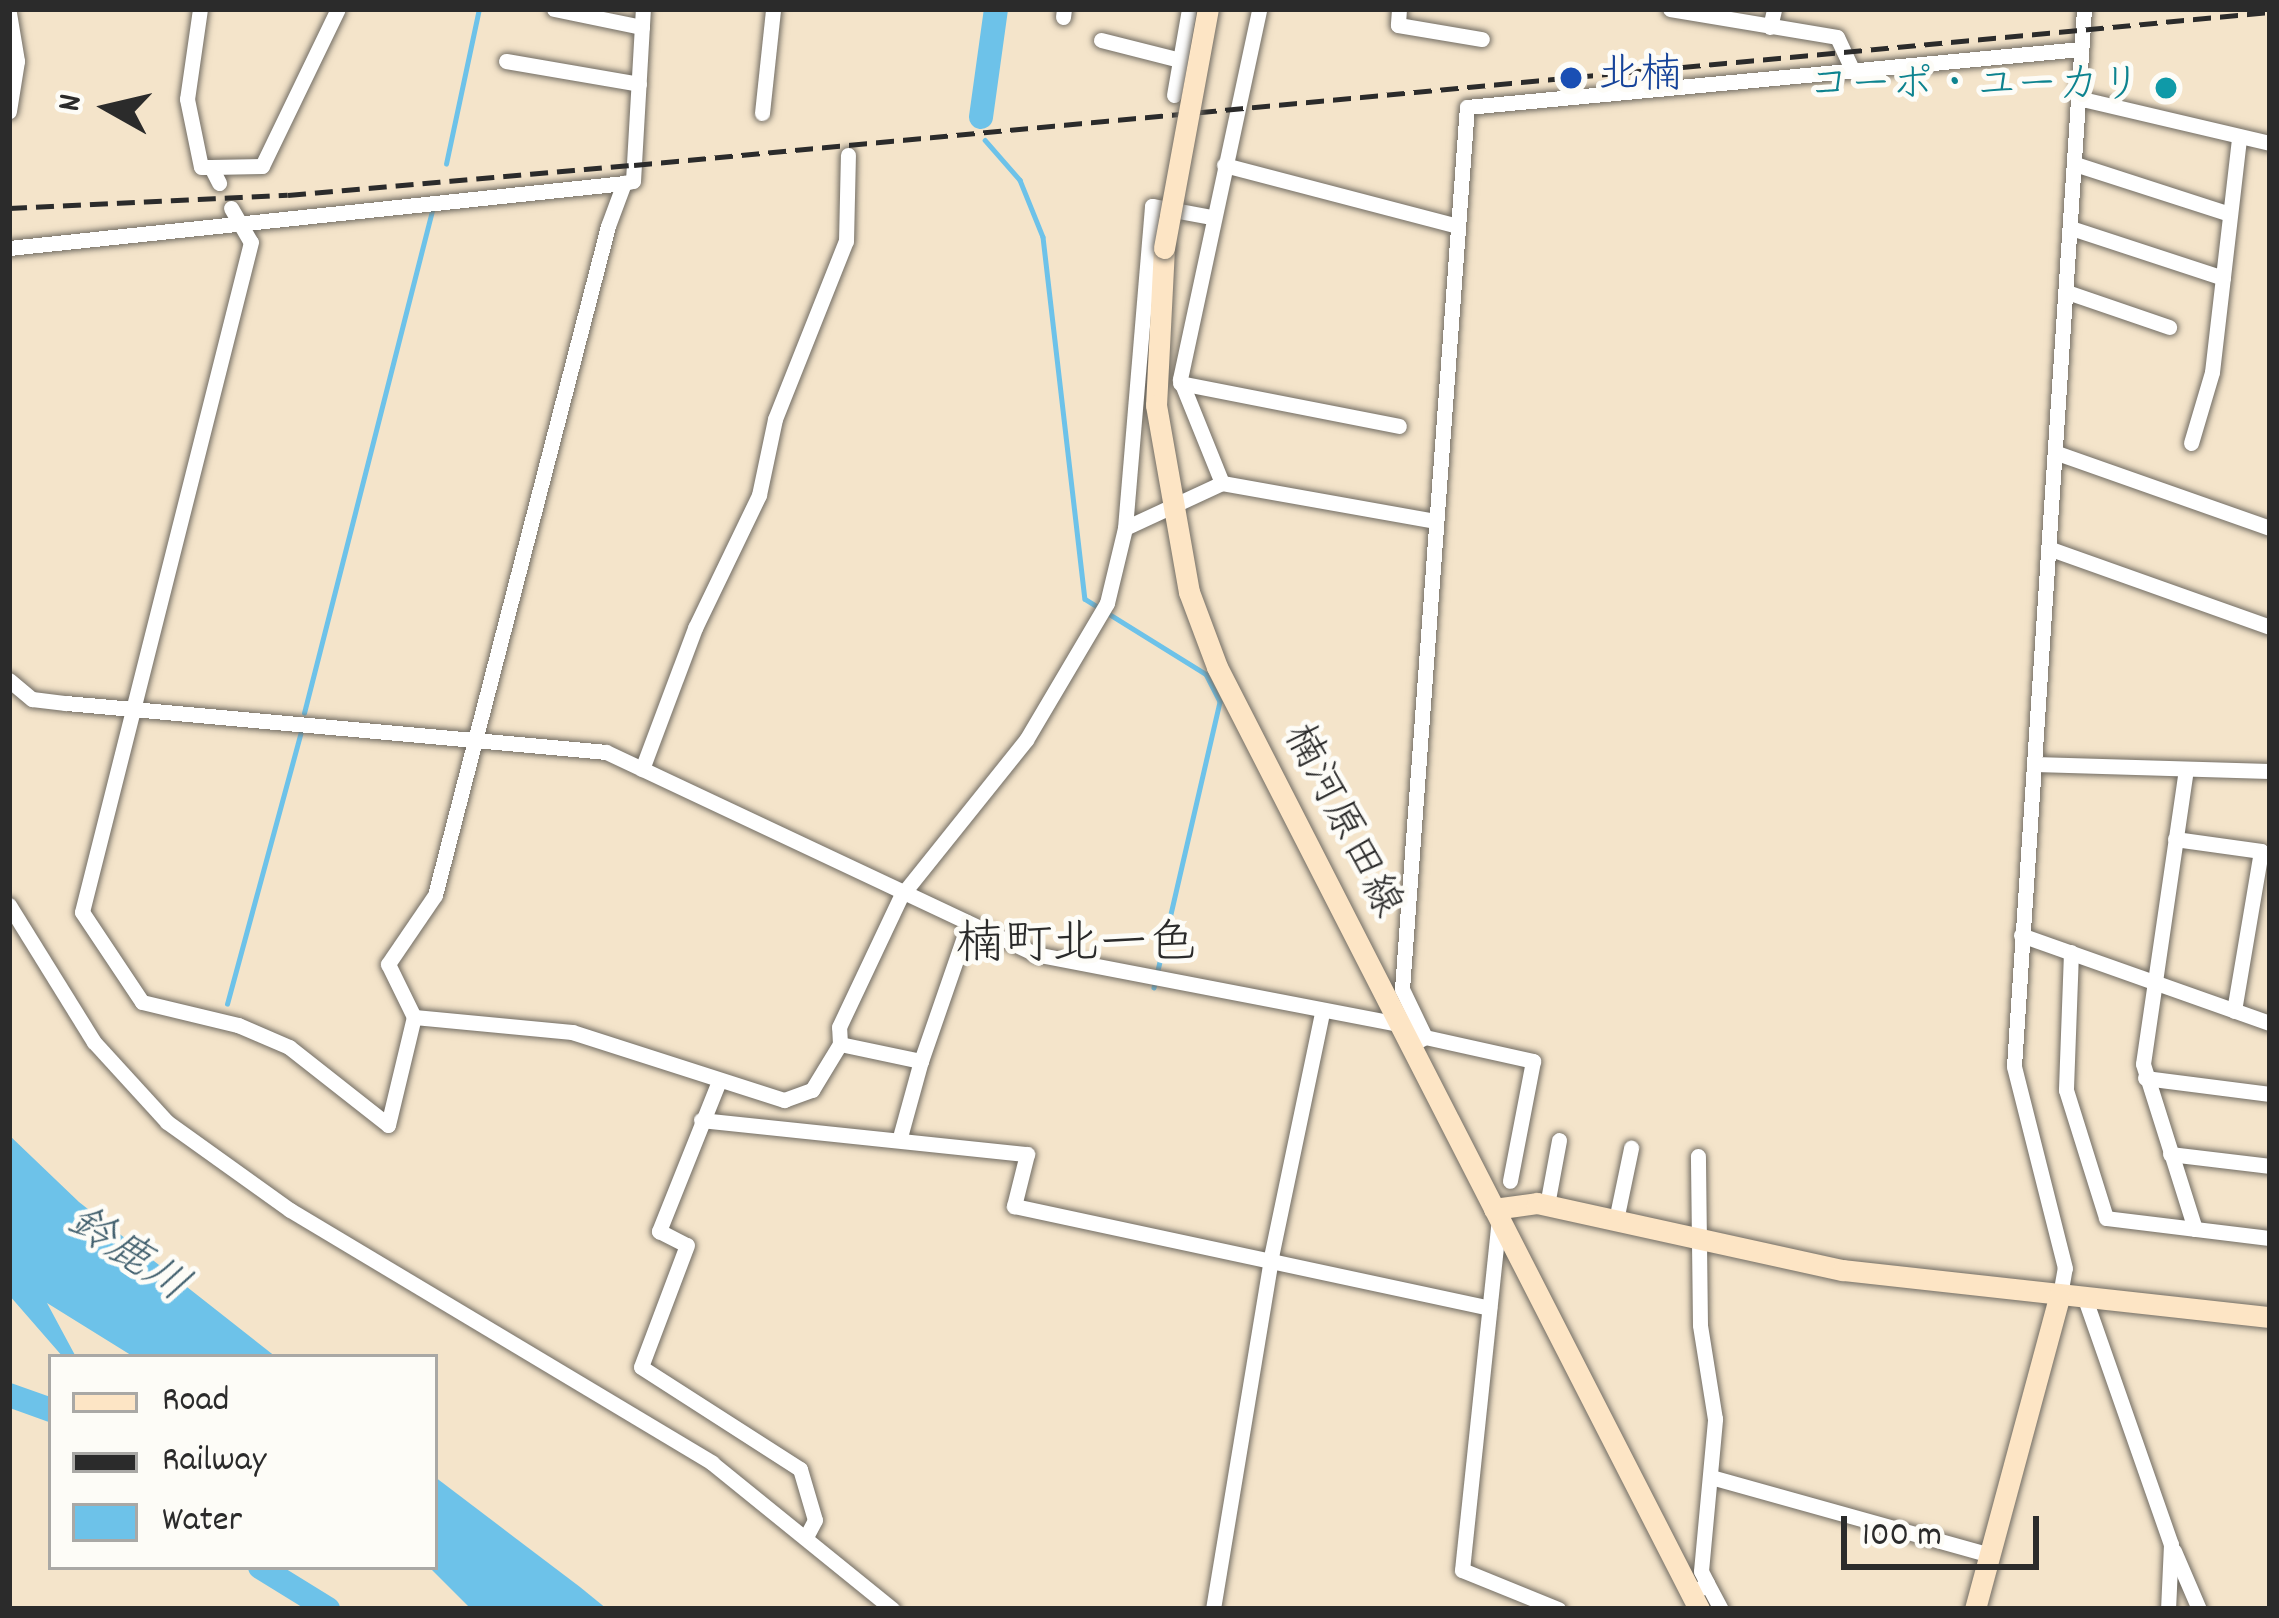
<!DOCTYPE html>
<meta charset="utf-8">
<style>
body{margin:0}
#map{position:relative;width:2279px;height:1618px;overflow:hidden;background:#f4e4ca;font-family:Dekko,"Klee One",sans-serif}
div>[style]{position:absolute}
.water>*{inset:0;background:#6dc2e9}
.stream>*{height:4.5px;margin:-2.25px;padding:0 2.25px;transform-origin:2.25px;border-radius:2.25px;background:#6dc2e9}
.river>*{height:24px;margin:-12px;padding:0 12px;transform-origin:12px;border-radius:12px;background:#6dc2e9}
.roads{filter:drop-shadow(0 0 3px #716c63) drop-shadow(0 0 3px #716c63)}
.street>*{height:15px;margin:-7.5px;padding:0 7.5px;transform-origin:7.5px;border-radius:7.5px;background:#fff}
.secondary>*{height:21px;margin:-10.5px;padding:0 10.5px;transform-origin:10.5px;border-radius:10.5px;background:#fde5c5}
.rail>*{height:4.5px;margin-top:-2.25px;transform-origin:0;background:repeating-linear-gradient(90deg,#2b2b2b 0 18px,transparent 0 27px)}
.bridges{filter:drop-shadow(0 0 3px #716c63) drop-shadow(0 0 3px #716c63)}
.secondary-bridge>*{height:21px;margin:-10.5px;padding:0 10.5px;transform-origin:10.5px;border-radius:10.5px;background:#fde5c5}
.dots>*{width:33px;height:33px;translate:-50% -50%;box-sizing:border-box;border:6px solid #fdfcf7;border-radius:50%}
span{translate:-50% -50%;white-space:nowrap;text-align:center;line-height:1.15;-webkit-text-stroke:10px #fdfcf7;paint-order:stroke}
.transit-label{font-size:42px;color:#164399}
.left{translate:0 -50%;text-align:left}
.culture-label{font-size:42px;color:#0d838f}
.right{translate:-100% -50%;text-align:right}
.street-label{font-size:42px;color:#2b2b2b}
.water-label{font-size:45px;color:#42606e;font-style:italic}
.quarter-label{font-size:48px;color:#2b2b2b}
.frame{position:absolute;inset:0;border:12px solid #2b2b2b;pointer-events:none}
.legend{position:absolute;left:48px;top:1354px;width:390px;height:216px;box-sizing:border-box;background:#fdfcf7;border:3px solid #a9a8a5;margin:0;padding:15px 21px;list-style:none;font-size:36px;color:#2b2b2b}
.legend li{display:flex;align-items:center;gap:24px;height:60px}
.legend b{width:60px;border:3px solid #a9a8a5}
.north{position:absolute;left:48px;top:48px;width:120px;height:120px;-webkit-text-stroke:9px #fdfcf7;paint-order:stroke;rotate:278deg;font-size:33px;font-weight:700;line-height:48px;text-align:center;color:#2b2b2b}
.north::after{content:'';display:block;margin:auto;width:42px;height:54px;background:#2b2b2b;clip-path:polygon(50% 0,100% 100%,50% 72%,0 100%)}
.scale{position:absolute;left:1841px;top:1516px;width:198px;height:54px;box-sizing:border-box;border:6px solid #2b2b2b;border-top:0;padding-left:15px;font-size:36px;line-height:42px;white-space:nowrap;color:#2b2b2b;-webkit-text-stroke:9px #fdfcf7;paint-order:stroke}
</style>
<div id="map">
<div class="water">
<i style="clip-path:polygon(9px 1135px,79px 1202px,276px 1357px,134px 1357px,47px 1303px,76px 1357px,63px 1357px,9px 1295px)"></i>
<i style="clip-path:polygon(435px 1477px,580px 1587px,607px 1609px,471px 1609px,429px 1567px)"></i>
</div>
<div class="stream">
<i style="left:985px;top:140px;width:53px;rotate:48.8deg"></i>
<i style="left:1020px;top:180px;width:61px;rotate:68deg"></i>
<i style="left:1043px;top:237px;width:364px;rotate:83.4deg"></i>
<i style="left:1085px;top:599px;width:142px;rotate:31.8deg"></i>
<i style="left:1206px;top:674px;width:31px;rotate:63deg"></i>
<i style="left:1220px;top:702px;width:293px;rotate:103deg"></i>
<i style="left:446px;top:164px;width:158px;rotate:-78deg"></i>
<i style="left:304px;top:713px;width:522px;rotate:-75.7deg"></i>
<i style="left:227px;top:1004px;width:282px;rotate:-74.8deg"></i>
</div>
<div class="river">
<i style="left:981px;top:117px;width:109px;rotate:-82.1deg"></i>
<i style="left:9px;top:1395px;width:45px;rotate:19.7deg"></i>
<i style="left:260px;top:1567px;width:80px;rotate:31.7deg"></i>
</div>
<div class="roads">
<div class="street">
<i style="left:200px;top:9px;width:91px;rotate:98.2deg"></i>
<i style="left:187px;top:99px;width:69px;rotate:78.4deg"></i>
<i style="left:201px;top:167px;width:10px"></i>
<i style="left:211px;top:167px;width:18px;rotate:63deg"></i>
<i style="left:554px;top:9px;width:90px;rotate:11.6deg"></i>
<i style="left:1399px;top:9px;width:16px;rotate:94deg"></i>
<i style="left:1398px;top:25px;width:85px;rotate:9.5deg"></i>
<i style="left:1670px;top:9px;width:169px;rotate:9.5deg"></i>
<i style="left:1837px;top:37px;width:33px;rotate:65deg"></i>
<i style="left:9px;top:13px;width:49px;rotate:80.5deg"></i>
<i style="left:17px;top:61px;width:51px;rotate:99.1deg"></i>
<i style="left:1063px;top:17px;width:8px;rotate:-83deg"></i>
<i style="left:1770px;top:27px;width:18px;rotate:-77deg"></i>
<i style="left:1101px;top:40px;width:81px;rotate:14.2deg"></i>
<i style="left:506px;top:61px;width:135px;rotate:9.8deg"></i>
<i style="left:1174px;top:95px;width:87px;rotate:-80.1deg"></i>
<i style="left:2078px;top:98px;width:197px;rotate:13.2deg"></i>
<i style="left:762px;top:113px;width:104px;rotate:-83.9deg"></i>
<i style="left:2075px;top:164px;width:163px;rotate:17.9deg"></i>
<i style="left:1224px;top:165px;width:239px;rotate:14.6deg"></i>
<i style="left:211px;top:167px;width:51px;rotate:-1.1deg"></i>
<i style="left:262px;top:166px;width:174px;rotate:-64.2deg"></i>
<i style="left:231px;top:208px;width:39px;rotate:60deg"></i>
<i style="left:251px;top:242px;width:691px;rotate:104.16deg"></i>
<i style="left:82px;top:912px;width:108px;rotate:56.3deg"></i>
<i style="left:142px;top:1002px;width:99px;rotate:13.5deg"></i>
<i style="left:238px;top:1025px;width:56px;rotate:23.3deg"></i>
<i style="left:289px;top:1047px;width:126px;rotate:38.2deg"></i>
<i style="left:388px;top:1125px;width:111px;rotate:-76.5deg"></i>
<i style="left:414px;top:1017px;width:59px;rotate:-116.1deg"></i>
<i style="left:388px;top:964px;width:83px;rotate:-55.7deg"></i>
<i style="left:435px;top:895px;width:691px;rotate:-75.5deg"></i>
<i style="left:608px;top:226px;width:46px;rotate:-69.6deg"></i>
<i style="left:624px;top:183px;width:9px;rotate:-13deg"></i>
<i style="left:633px;top:181px;width:172px;rotate:-86.7deg"></i>
<i style="left:2071px;top:228px;width:160px;rotate:18.2deg"></i>
<i style="left:9px;top:248px;width:618px;rotate:-6.03deg"></i>
<i style="left:2067px;top:292px;width:108px;rotate:18.9deg"></i>
<i style="left:1180px;top:383px;width:223px;rotate:11.1deg"></i>
<i style="left:2191px;top:443px;width:74px;rotate:-73.5deg"></i>
<i style="left:2212px;top:372px;width:236px;rotate:-83.4deg"></i>
<i style="left:2057px;top:453px;width:226px;rotate:19.4deg"></i>
<i style="left:1222px;top:483px;width:112px;rotate:-112deg"></i>
<i style="left:1180px;top:379px;width:378px;rotate:-77.9deg"></i>
<i style="left:1125px;top:528px;width:107px;rotate:-24.9deg"></i>
<i style="left:1222px;top:483px;width:216px;rotate:10.1deg"></i>
<i style="left:2048px;top:548px;width:236px;rotate:19.6deg"></i>
<i style="left:9px;top:680px;width:30px;rotate:40deg"></i>
<i style="left:32px;top:699px;width:34px;rotate:7deg"></i>
<i style="left:66px;top:703px;width:542px;rotate:5.18deg"></i>
<i style="left:606px;top:752px;width:474px;rotate:25.2deg"></i>
<i style="left:1035px;top:954px;width:370px;rotate:10.9deg"></i>
<i style="left:2034px;top:764px;width:236px;rotate:1.7deg"></i>
<i style="left:642px;top:769px;width:151px;rotate:-69.4deg"></i>
<i style="left:695px;top:628px;width:148px;rotate:-64.3deg"></i>
<i style="left:759px;top:495px;width:78px;rotate:-78.1deg"></i>
<i style="left:775px;top:419px;width:192px;rotate:-68.3deg"></i>
<i style="left:846px;top:241px;width:86px;rotate:-88.7deg"></i>
<i style="left:2186px;top:769px;width:298px;rotate:98.3deg"></i>
<i style="left:2143px;top:1064px;width:173px;rotate:72.5deg"></i>
<i style="left:2175px;top:839px;width:87px;rotate:7.9deg"></i>
<i style="left:2261px;top:851px;width:162px;rotate:99.6deg"></i>
<i style="left:9px;top:905px;width:161px;rotate:58.2deg"></i>
<i style="left:94px;top:1042px;width:108px;rotate:47.6deg"></i>
<i style="left:167px;top:1122px;width:151px;rotate:35.6deg"></i>
<i style="left:290px;top:1210px;width:492px;rotate:30.9deg"></i>
<i style="left:712px;top:1463px;width:232px;rotate:39deg"></i>
<i style="left:2021px;top:935px;width:264px;rotate:19.5deg"></i>
<i style="left:2071px;top:952px;width:138px;rotate:92.1deg"></i>
<i style="left:2066px;top:1090px;width:134px;rotate:72.6deg"></i>
<i style="left:2106px;top:1218px;width:165px;rotate:7deg"></i>
<i style="left:414px;top:1017px;width:159px;rotate:5.4deg"></i>
<i style="left:572px;top:1032px;width:223px;rotate:17.8deg"></i>
<i style="left:784px;top:1100px;width:30px;rotate:-20deg"></i>
<i style="left:812px;top:1090px;width:54px;rotate:-58.7deg"></i>
<i style="left:840px;top:1044px;width:17px;rotate:-93deg"></i>
<i style="left:839px;top:1027px;width:145px;rotate:-64.7deg"></i>
<i style="left:901px;top:896px;width:200px;rotate:-51.3deg"></i>
<i style="left:1026px;top:740px;width:159px;rotate:-59.4deg"></i>
<i style="left:1107px;top:603px;width:77px;rotate:-76.5deg"></i>
<i style="left:1125px;top:528px;width:323px;rotate:-85.2deg"></i>
<i style="left:1152px;top:206px;width:61px;rotate:10.4deg"></i>
<i style="left:1425px;top:1037px;width:111px;rotate:12.5deg"></i>
<i style="left:1533px;top:1061px;width:122px;rotate:100.9deg"></i>
<i style="left:840px;top:1044px;width:83px;rotate:11.9deg"></i>
<i style="left:921px;top:1061px;width:141px;rotate:-70.9deg"></i>
<i style="left:1409px;top:1046px;width:18px;rotate:-29deg"></i>
<i style="left:1425px;top:1037px;width:53px;rotate:-115.6deg"></i>
<i style="left:1402px;top:989px;width:884px;rotate:-85.79deg"></i>
<i style="left:1467px;top:107px;width:617px;rotate:-5.4deg"></i>
<i style="left:2145px;top:1078px;width:126px;rotate:7.3deg"></i>
<i style="left:719px;top:1081px;width:162px;rotate:111.8deg"></i>
<i style="left:659px;top:1231px;width:31px;rotate:27deg"></i>
<i style="left:687px;top:1245px;width:130px;rotate:110.7deg"></i>
<i style="left:641px;top:1367px;width:189px;rotate:32.7deg"></i>
<i style="left:800px;top:1469px;width:53px;rotate:73.6deg"></i>
<i style="left:815px;top:1520px;width:17px;rotate:118deg"></i>
<i style="left:701px;top:1120px;width:328px;rotate:6deg"></i>
<i style="left:1027px;top:1154px;width:54px;rotate:104deg"></i>
<i style="left:1014px;top:1206px;width:486px;rotate:12.1deg"></i>
<i style="left:900px;top:1137px;width:79px;rotate:-74.6deg"></i>
<i style="left:2170px;top:1154px;width:101px;rotate:6.8deg"></i>
<i style="left:1547px;top:1205px;width:66px;rotate:-79.5deg"></i>
<i style="left:1499px;top:1218px;width:354px;rotate:96deg"></i>
<i style="left:1462px;top:1570px;width:104px;rotate:22.1deg"></i>
<i style="left:1616px;top:1220px;width:74px;rotate:-78.2deg"></i>
<i style="left:2060px;top:1295px;width:27px;rotate:-80deg"></i>
<i style="left:2065px;top:1268px;width:208px;rotate:-104.2deg"></i>
<i style="left:2014px;top:1066px;width:1059px;rotate:-86.21deg"></i>
<i style="left:2084px;top:1296px;width:263px;rotate:70.7deg"></i>
<i style="left:2171px;top:1544px;width:65px;rotate:92.6deg"></i>
<i style="left:1711px;top:1477px;width:290px;rotate:15.6deg"></i>
<i style="left:2174px;top:1551px;width:63px;rotate:66.7deg"></i>
<i style="left:1707px;top:1583px;width:30px;rotate:62deg"></i>
<i style="left:1692px;top:1595px;width:19px;rotate:-39deg"></i>
<i style="left:1707px;top:1583px;width:13px;rotate:-117deg"></i>
<i style="left:1701px;top:1571px;width:153px;rotate:-84.7deg"></i>
<i style="left:1715px;top:1419px;width:95px;rotate:-99.1deg"></i>
<i style="left:1700px;top:1325px;width:169px;rotate:-90.7deg"></i>
<i style="left:1213px;top:1609px;width:357px;rotate:-80.6deg"></i>
<i style="left:1271px;top:1257px;width:250px;rotate:-78.2deg"></i>
</div>
<div class="secondary">
<i style="left:1164px;top:248px;width:157px;rotate:92.9deg"></i>
<i style="left:1156px;top:405px;width:190px;rotate:80deg"></i>
<i style="left:1189px;top:592px;width:80px;rotate:69.5deg"></i>
<i style="left:1217px;top:667px;width:1058px;rotate:62.9deg"></i>
<i style="left:1494px;top:1209px;width:43px;rotate:-7.9deg"></i>
<i style="left:1537px;top:1203px;width:313px;rotate:12.4deg"></i>
<i style="left:1843px;top:1270px;width:430px;rotate:6.3deg"></i>
<i style="left:1975px;top:1609px;width:325px;rotate:-74.9deg"></i>
</div>
</div>
<div class="rail">
<i style="left:9px;top:208px;width:279px;rotate:-2.7deg"></i>
<i style="left:288px;top:195px;width:347px;rotate:-5deg"></i>
<i style="left:634px;top:165px;width:1643px;rotate:-5.34deg"></i>
</div>
<div class="bridges">
<div class="secondary-bridge">
<i style="left:1164px;top:248px;width:243px;rotate:-79.6deg"></i>
</div>
</div>
<div class="dots">
<i style="left:1571px;top:78px;background:#1a4fb4"></i>
<i style="left:2166px;top:88px;background:#0f9aa8"></i>
</div>
<div class="transit-label">
<span class="left" style="left:1598px;top:78px">北楠</span>
</div>
<div class="culture-label">
<span class="right" style="left:2142px;top:88px">コーポ・ユーカリ</span>
</div>
<div class="street-label">
<span style="left:1340px;top:822px;rotate:63deg">楠河原田線</span>
</div>
<div class="water-label">
<span style="left:126px;top:1257px;rotate:34deg">鈴鹿川</span>
</div>
<div class="quarter-label">
<span style="left:1076px;top:948px">楠町北一色</span>
</div>
<div class="frame"></div>
<ul class="legend">
<li><b style="height:15px;background:#fde5c5"></b>Road</li>
<li><b style="height:15px;background:#2b2b2b"></b>Railway</li>
<li><b style="height:33px;background:#6dc2e9"></b>Water</li>
</ul>
<div class="north">N</div>
<div class="scale">100 m</div>
</div>
